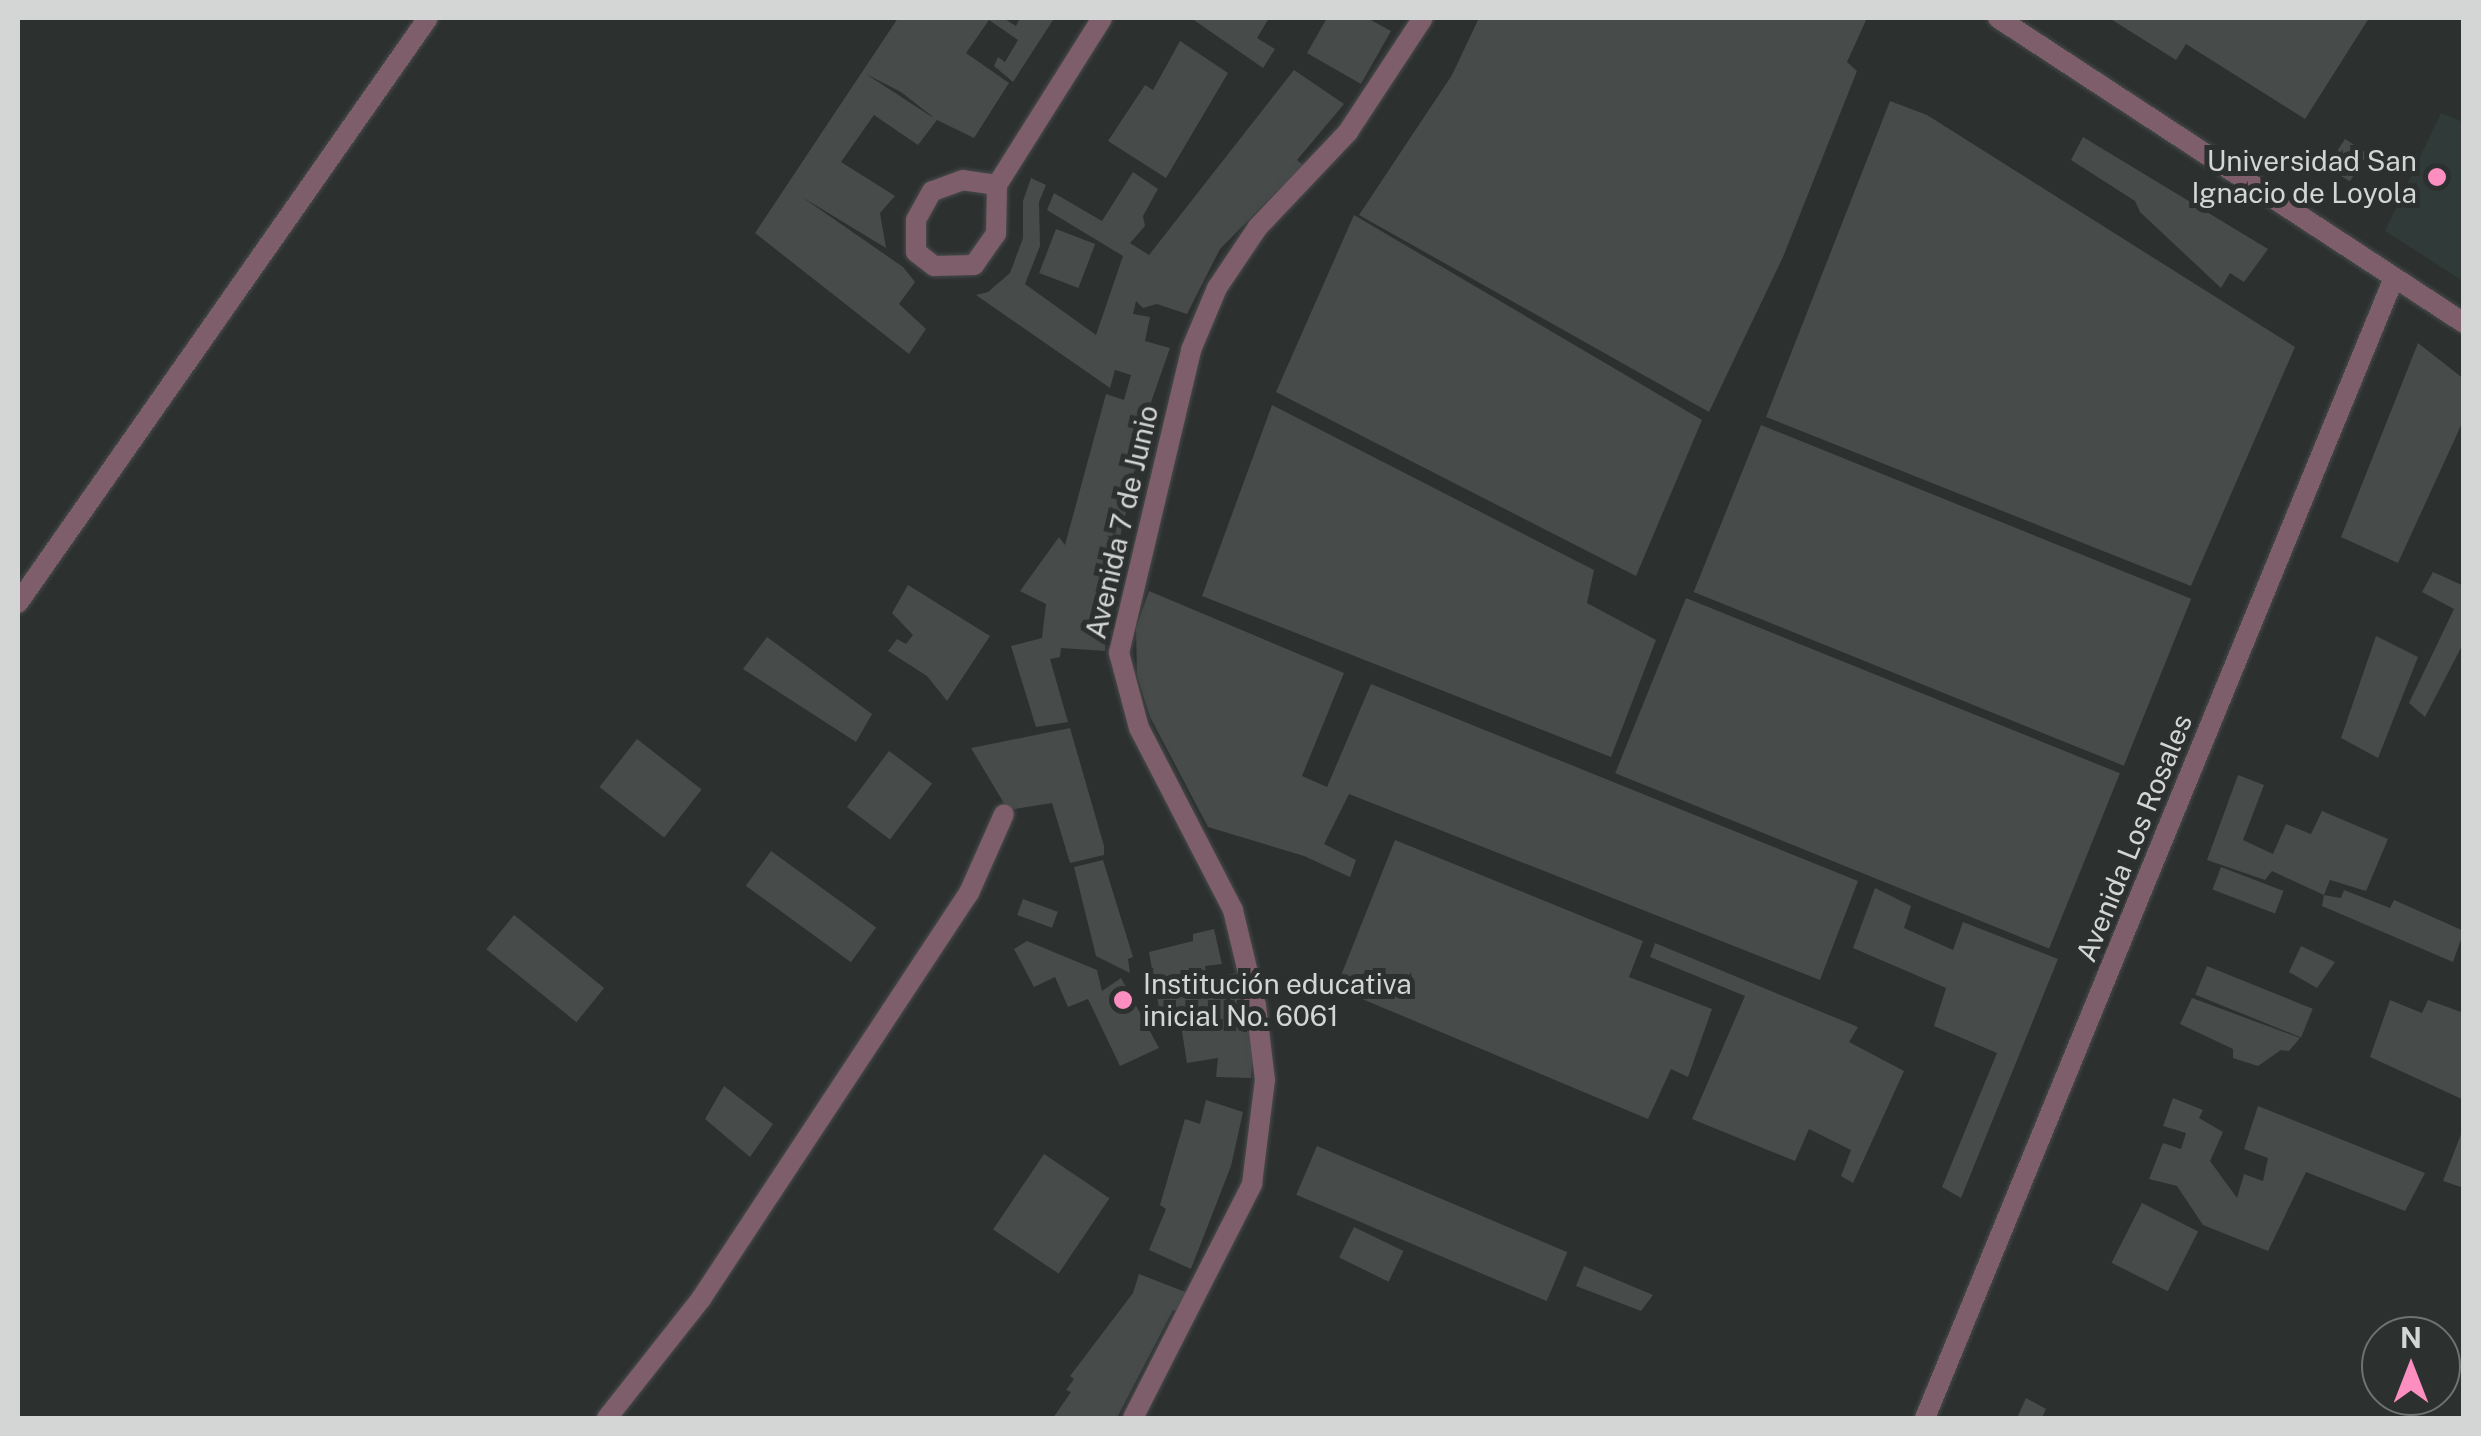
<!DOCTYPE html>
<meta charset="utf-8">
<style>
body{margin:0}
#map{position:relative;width:2481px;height:1436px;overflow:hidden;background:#2c302f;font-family:"Public Sans",sans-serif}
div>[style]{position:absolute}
.built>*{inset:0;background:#303b39}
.building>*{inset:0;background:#474b4a;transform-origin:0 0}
.roads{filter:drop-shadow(0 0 2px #474b4a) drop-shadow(0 0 2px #474b4a)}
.minor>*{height:20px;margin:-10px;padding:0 10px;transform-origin:10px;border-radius:10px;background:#7f5e6c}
.dots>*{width:28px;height:28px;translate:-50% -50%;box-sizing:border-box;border:5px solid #2c302f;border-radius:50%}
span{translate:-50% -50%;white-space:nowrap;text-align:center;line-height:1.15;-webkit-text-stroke:10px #2c302f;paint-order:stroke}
.poi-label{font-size:28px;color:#d3d6d5}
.right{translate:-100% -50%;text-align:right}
.left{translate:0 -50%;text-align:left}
.street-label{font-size:28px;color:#d3d6d5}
.frame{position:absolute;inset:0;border:20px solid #d3d6d5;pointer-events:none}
.north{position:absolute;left:2361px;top:1316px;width:100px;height:100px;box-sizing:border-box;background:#2c302f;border:2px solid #6f7271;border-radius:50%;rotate:0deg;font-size:28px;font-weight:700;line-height:40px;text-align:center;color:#d3d6d5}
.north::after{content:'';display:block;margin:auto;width:35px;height:45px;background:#fd8ec0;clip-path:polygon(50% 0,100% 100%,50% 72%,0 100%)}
</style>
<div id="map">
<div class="built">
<i style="clip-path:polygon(2441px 113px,2463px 122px,2463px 281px,2385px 231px)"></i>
</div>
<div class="building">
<i style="clip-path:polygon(evenodd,898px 18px,1003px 18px,1016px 26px,1020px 18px,1053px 20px,1013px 82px,994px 66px,998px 57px,1005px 62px,1018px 40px,989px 20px,966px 53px,1009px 83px,974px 138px,937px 120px,918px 145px,874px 115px,841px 162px,895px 196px,880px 213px,886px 248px,802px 197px,903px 267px,915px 282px,899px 304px,926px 329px,909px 354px,755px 233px,898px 18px,866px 74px,901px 92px,933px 117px,932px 117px,866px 74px)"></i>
<i style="clip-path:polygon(1191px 18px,1269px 18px,1257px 38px,1275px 49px,1263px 68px)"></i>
<i style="clip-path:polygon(1327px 18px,1367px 18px,1391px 31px,1361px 84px,1307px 53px)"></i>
<i style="clip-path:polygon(1479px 18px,1867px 18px,1847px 62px,1857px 71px,1783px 257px,1709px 412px,1359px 215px,1452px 75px)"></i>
<i style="clip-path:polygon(2109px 18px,2369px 18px,2305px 119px,2186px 44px,2176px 60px)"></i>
<i style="clip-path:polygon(1180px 41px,1228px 73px,1166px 178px,1108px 141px,1145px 85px,1153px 90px)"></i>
<i style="clip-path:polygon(1294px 70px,1344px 104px,1297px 160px,1303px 165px,1220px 249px,1187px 314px,1157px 304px,1143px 308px,1136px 301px,1133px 314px,1150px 317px,1145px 341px,1170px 348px,1129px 465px,1137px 467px,1109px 582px,1105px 651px,1061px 648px,1060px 657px,1050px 659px,1068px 722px,1036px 727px,1011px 646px,1042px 638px,1046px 604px,1020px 591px,1059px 537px,1065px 545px,1106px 394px,1124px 400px,1131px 375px,1115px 370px,1110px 388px,976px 295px,988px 292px,1010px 273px,1023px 238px,1023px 201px,1031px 178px,1046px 185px,1039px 202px,1040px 246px,1025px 284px,1096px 335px,1123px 256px,1047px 210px,1054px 193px,1102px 221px,1133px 172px,1158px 189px,1143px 216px,1145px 226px,1130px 243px,1149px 255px)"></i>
<i style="clip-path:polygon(1890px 101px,1927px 115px,2295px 347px,2191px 586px,1766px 417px)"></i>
<i style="clip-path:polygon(2083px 137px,2268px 249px,2244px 282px,2230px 273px,2221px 288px,2140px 212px,2135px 201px,2071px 160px)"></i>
<i style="left:2345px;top:139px;width:27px;height:33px;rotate:33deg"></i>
<i style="clip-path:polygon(1354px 215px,1702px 420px,1636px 576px,1276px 392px)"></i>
<i style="left:1056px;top:229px;width:42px;height:47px;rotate:21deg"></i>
<i style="clip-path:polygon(2418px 343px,2464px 379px,2464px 419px,2398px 563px,2341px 537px)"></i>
<i style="clip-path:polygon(1272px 405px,1594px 570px,1587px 603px,1656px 640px,1611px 757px,1202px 596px)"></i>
<i style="left:1761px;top:425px;width:464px;height:180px;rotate:22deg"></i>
<i style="clip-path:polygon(2433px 572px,2464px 586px,2464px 642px,2425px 717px,2409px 703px,2454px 609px,2422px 592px)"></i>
<i style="clip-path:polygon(908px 585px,990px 636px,947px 701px,927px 676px,888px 651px,897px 639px,906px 644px,913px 635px,892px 613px)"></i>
<i style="clip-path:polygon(1149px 591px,1344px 673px,1302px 776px,1327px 787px,1371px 684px,1858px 881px,1820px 980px,1349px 794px,1324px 844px,1356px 860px,1350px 877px,1304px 856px,1208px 827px,1150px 717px,1137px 675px,1136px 628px)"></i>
<i style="left:1686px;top:598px;width:468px;height:189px;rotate:22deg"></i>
<i style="clip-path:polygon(2376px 636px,2418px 657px,2378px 758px,2341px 738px)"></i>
<i style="clip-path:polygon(767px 637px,872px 714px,856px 742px,743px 669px)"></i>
<i style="clip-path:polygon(1070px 728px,1104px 846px,1104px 855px,1070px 863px,1052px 803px,1008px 810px,971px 748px)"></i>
<i style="left:637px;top:739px;width:82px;height:61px;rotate:38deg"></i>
<i style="left:889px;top:751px;width:54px;height:70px;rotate:37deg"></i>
<i style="clip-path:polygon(2238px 775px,2264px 785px,2243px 840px,2273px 854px,2286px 824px,2311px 834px,2322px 811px,2388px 839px,2366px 891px,2330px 880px,2324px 895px,2272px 871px,2265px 880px,2207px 860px)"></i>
<i style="clip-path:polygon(1395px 840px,1643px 941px,1629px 977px,1712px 1009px,1688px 1077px,1671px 1069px,1648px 1119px,1336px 988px)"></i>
<i style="left:771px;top:851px;width:130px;height:43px;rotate:36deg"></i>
<i style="clip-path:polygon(1103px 860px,1133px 957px,1128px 959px,1130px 973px,1096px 956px,1074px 867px)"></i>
<i style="left:2221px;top:867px;width:67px;height:24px;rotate:21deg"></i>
<i style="clip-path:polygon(1875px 888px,1911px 906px,1904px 928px,1953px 950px,1963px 922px,2058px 959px,1961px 1198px,1942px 1187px,1997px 1053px,1934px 1026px,1946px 988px,1853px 948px)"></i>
<i style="clip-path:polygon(2344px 890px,2390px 908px,2394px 900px,2464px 931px,2453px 962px,2322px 906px,2324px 895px,2341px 898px)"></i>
<i style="left:1023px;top:899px;width:37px;height:17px;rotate:20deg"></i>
<i style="left:514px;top:915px;width:116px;height:44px;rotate:39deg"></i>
<i style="clip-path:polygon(1214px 929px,1222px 964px,1205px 966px,1207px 979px,1235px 973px,1253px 1051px,1251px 1078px,1216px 1077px,1218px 1058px,1187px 1063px,1179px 1013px,1161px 1019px,1149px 952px,1193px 941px,1193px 934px)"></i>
<i style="clip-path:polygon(1027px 941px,1097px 970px,1102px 991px,1121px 978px,1159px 1048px,1120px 1066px,1088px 999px,1068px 1007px,1055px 977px,1034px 987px,1014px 949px)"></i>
<i style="clip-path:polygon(1655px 943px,1858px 1027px,1849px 1042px,1904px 1071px,1853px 1183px,1841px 1176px,1851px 1150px,1809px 1129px,1795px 1161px,1692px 1119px,1745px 996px,1650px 957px)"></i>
<i style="clip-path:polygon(2301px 946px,2335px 962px,2317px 988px,2289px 972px)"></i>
<i style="left:2207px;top:966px;width:114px;height:31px;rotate:22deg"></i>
<i style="clip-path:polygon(2192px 998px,2300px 1038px,2289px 1051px,2281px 1050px,2258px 1066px,2233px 1058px,2233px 1049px,2180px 1024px)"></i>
<i style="clip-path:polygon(2390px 1000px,2422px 1013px,2428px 1000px,2464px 1013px,2464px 1100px,2370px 1057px)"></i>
<i style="clip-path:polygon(724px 1086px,773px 1124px,750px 1157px,705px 1119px)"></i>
<i style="clip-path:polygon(2173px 1098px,2203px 1110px,2199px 1118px,2223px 1132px,2210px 1161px,2237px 1198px,2244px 1174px,2263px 1181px,2268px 1158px,2244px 1149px,2258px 1106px,2425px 1173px,2405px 1211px,2306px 1172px,2268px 1251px,2203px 1225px,2177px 1186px,2149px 1179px,2163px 1143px,2181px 1149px,2186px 1133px,2163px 1126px)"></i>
<i style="clip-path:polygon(1206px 1100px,1243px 1112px,1231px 1166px,1191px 1269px,1149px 1250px,1166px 1209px,1160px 1205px,1185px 1119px,1200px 1124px)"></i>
<i style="clip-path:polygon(2463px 1129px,2464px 1129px,2464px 1188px,2443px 1181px)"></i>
<i style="left:1317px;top:1146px;width:272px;height:53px;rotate:23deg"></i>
<i style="left:1044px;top:1154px;width:79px;height:91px;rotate:34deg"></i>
<i style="left:2142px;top:1203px;width:63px;height:67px;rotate:27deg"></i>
<i style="left:1354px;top:1227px;width:55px;height:34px;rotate:26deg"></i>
<i style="clip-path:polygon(1584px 1266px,1653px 1295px,1641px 1311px,1576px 1286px)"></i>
<i style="clip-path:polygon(1139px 1274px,1188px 1293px,1179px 1312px,1173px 1310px,1117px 1418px,1053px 1418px,1071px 1392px,1066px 1390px,1074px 1379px,1070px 1376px,1133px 1293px)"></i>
<i style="clip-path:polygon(2026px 1398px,2046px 1409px,2042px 1418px,2017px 1418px)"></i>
</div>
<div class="roads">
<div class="minor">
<i style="left:1998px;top:18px;width:557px;rotate:33.21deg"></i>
<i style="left:997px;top:185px;width:34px;rotate:-172deg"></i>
<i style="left:963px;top:180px;width:33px;rotate:160deg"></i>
<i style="left:932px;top:191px;width:33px;rotate:119deg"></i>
<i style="left:916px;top:220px;width:32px;rotate:90deg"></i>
<i style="left:916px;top:252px;width:23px;rotate:38deg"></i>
<i style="left:934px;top:266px;width:40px;rotate:-1.4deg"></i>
<i style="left:974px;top:265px;width:38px;rotate:-55deg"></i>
<i style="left:996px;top:234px;width:49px;rotate:-88.8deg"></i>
<i style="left:997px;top:185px;width:197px;rotate:-57.8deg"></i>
<i style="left:18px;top:603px;width:714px;rotate:-54.98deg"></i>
<i style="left:607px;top:1418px;width:152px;rotate:-51.7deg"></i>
<i style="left:701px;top:1299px;width:486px;rotate:-56.6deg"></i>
<i style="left:969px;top:893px;width:86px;rotate:-66.1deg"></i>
<i style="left:1133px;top:1418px;width:263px;rotate:-63deg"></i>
<i style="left:1252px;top:1184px;width:105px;rotate:-82.9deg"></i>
<i style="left:1265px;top:1080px;width:75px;rotate:-96.9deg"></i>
<i style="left:1256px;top:1006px;width:99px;rotate:-103.5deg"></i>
<i style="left:1233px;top:910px;width:205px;rotate:-117.3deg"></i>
<i style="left:1139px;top:728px;width:78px;rotate:-104.9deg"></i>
<i style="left:1119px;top:653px;width:311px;rotate:-76.6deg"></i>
<i style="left:1191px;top:350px;width:67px;rotate:-67.2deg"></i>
<i style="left:1217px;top:288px;width:73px;rotate:-56.1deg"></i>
<i style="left:1258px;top:227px;width:131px;rotate:-46.5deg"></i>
<i style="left:1348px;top:132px;width:136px;rotate:-56.7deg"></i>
<i style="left:1925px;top:1418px;width:1233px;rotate:-67.64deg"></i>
</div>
</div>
<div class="dots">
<i style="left:2437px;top:177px;background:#fd8ec0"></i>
<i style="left:1123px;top:1000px;background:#fd8ec0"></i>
</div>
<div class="poi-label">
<span class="right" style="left:2417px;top:177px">Universidad San<br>Ignacio de Loyola</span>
<span class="left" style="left:1143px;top:1000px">Institución educativa<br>inicial No. 6061</span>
</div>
<div class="street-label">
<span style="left:1122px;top:522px;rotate:-77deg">Avenida 7 de Junio</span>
<span style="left:2134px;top:838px;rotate:-68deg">Avenida Los Rosales</span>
</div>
<div class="frame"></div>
<div class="north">N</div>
</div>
